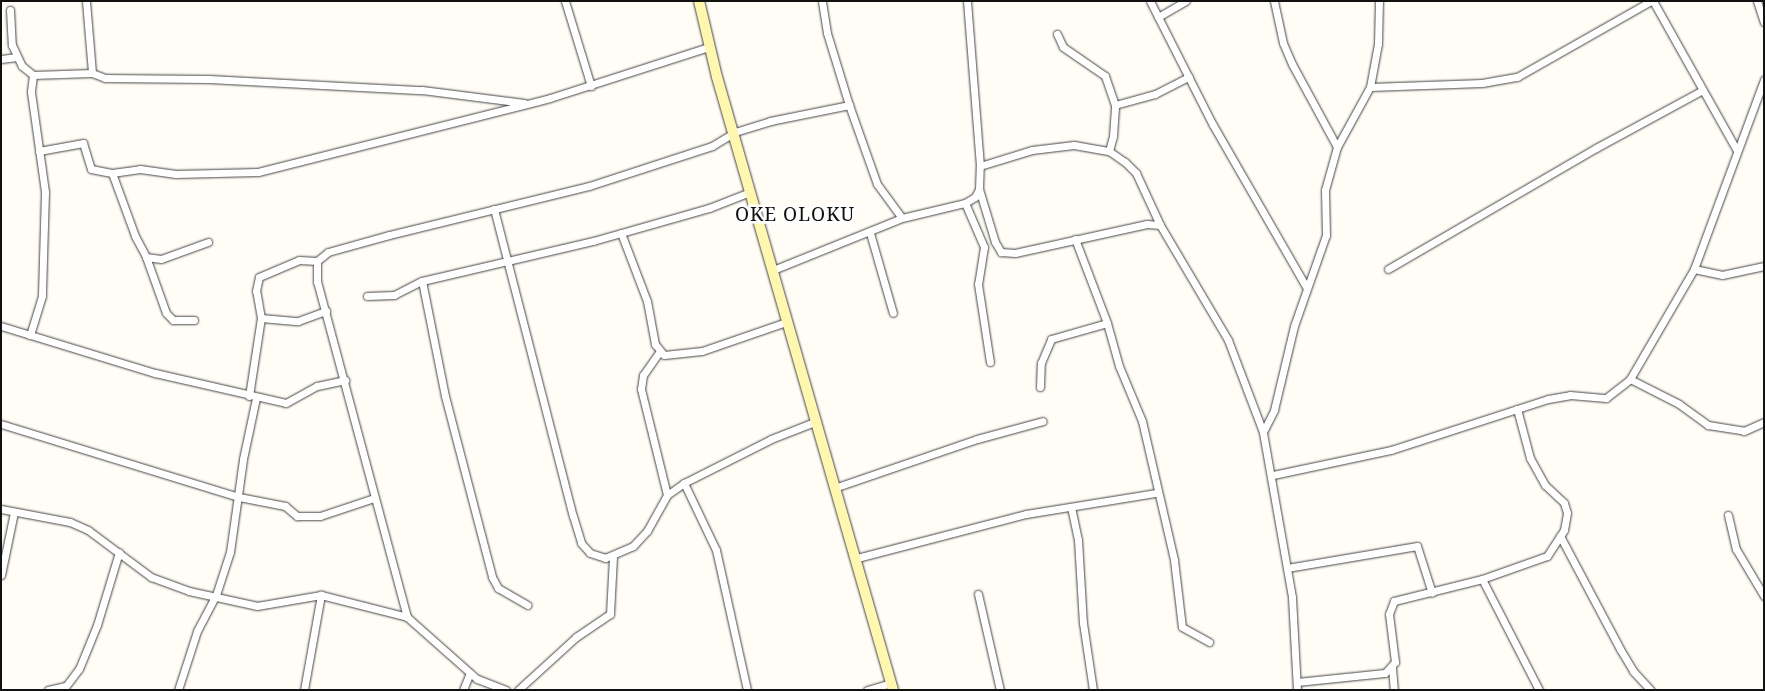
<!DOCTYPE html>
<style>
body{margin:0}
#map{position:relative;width:1765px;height:691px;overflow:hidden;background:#fffdf5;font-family:"Noto Serif",serif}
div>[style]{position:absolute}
.roads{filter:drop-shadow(0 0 1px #444) drop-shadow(0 0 1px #444)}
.street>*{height:7px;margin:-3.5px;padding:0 3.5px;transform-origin:3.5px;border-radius:3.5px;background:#fff}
.secondary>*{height:10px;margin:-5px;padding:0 5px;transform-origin:5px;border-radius:5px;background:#fff6b0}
span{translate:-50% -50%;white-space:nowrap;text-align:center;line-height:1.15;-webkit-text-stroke:5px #fff;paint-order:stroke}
.quarter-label{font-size:19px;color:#111;letter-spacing:1px}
.frame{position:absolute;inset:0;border:2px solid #111;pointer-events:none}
</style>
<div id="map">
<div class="roads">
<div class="street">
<i style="left:86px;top:1px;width:72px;rotate:85.2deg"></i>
<i style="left:92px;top:73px;width:14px;rotate:21deg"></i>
<i style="left:105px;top:78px;width:104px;rotate:0.6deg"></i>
<i style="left:209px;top:79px;width:213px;rotate:3deg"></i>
<i style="left:422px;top:90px;width:103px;rotate:7.3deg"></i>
<i style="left:565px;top:1px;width:89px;rotate:73deg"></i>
<i style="left:1150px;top:1px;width:139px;rotate:63.1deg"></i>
<i style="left:1213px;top:125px;width:187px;rotate:60.1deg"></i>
<i style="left:1274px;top:1px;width:43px;rotate:77.9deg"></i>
<i style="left:1283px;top:43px;width:23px;rotate:67deg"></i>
<i style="left:1292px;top:64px;width:94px;rotate:61.5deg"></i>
<i style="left:1653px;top:1px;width:170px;rotate:60.7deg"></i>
<i style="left:1757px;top:1px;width:22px;rotate:72deg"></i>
<i style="left:10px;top:10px;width:35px;rotate:87deg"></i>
<i style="left:12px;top:45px;width:23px;rotate:65deg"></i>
<i style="left:22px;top:66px;width:14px;rotate:39deg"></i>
<i style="left:33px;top:75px;width:17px;rotate:97deg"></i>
<i style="left:31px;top:92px;width:101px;rotate:82deg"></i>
<i style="left:45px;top:192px;width:104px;rotate:91.7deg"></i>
<i style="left:42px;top:296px;width:41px;rotate:107.1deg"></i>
<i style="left:1158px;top:17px;width:32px;rotate:-30deg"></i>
<i style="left:1057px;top:34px;width:14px;rotate:65deg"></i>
<i style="left:1063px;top:47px;width:51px;rotate:34.6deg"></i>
<i style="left:1105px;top:76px;width:31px;rotate:71deg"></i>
<i style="left:1px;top:59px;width:16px;rotate:-7deg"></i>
<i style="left:33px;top:75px;width:59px;rotate:-1.9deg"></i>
<i style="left:1370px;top:87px;width:112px;rotate:-2deg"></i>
<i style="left:1482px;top:83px;width:36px;rotate:-10deg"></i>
<i style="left:1517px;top:77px;width:154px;rotate:-29.6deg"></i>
<i style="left:849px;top:105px;width:84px;rotate:70.5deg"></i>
<i style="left:877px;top:184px;width:42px;rotate:53.7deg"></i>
<i style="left:39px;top:151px;width:45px;rotate:-10.3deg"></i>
<i style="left:83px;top:143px;width:27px;rotate:73deg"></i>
<i style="left:91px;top:169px;width:21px;rotate:11deg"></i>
<i style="left:112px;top:173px;width:28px;rotate:-8deg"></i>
<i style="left:140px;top:169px;width:36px;rotate:8deg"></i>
<i style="left:176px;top:174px;width:82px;rotate:-1.4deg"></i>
<i style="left:258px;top:172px;width:301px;rotate:-14.2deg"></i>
<i style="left:550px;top:98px;width:167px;rotate:-17.8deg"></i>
<i style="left:1109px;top:151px;width:16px;rotate:-75deg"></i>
<i style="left:1113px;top:136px;width:31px;rotate:-86deg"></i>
<i style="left:1115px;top:105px;width:41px;rotate:-15.4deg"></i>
<i style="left:1155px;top:94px;width:38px;rotate:-27deg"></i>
<i style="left:980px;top:166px;width:54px;rotate:-17.1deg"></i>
<i style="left:1032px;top:150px;width:42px;rotate:-6.8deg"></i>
<i style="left:1074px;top:145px;width:36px;rotate:10deg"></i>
<i style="left:1109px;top:151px;width:19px;rotate:35deg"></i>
<i style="left:1125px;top:162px;width:16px;rotate:45deg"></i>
<i style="left:1136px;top:173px;width:57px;rotate:65.2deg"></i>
<i style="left:1160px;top:225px;width:134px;rotate:59.4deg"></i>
<i style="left:1228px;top:340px;width:98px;rotate:69.2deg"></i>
<i style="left:112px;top:173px;width:67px;rotate:69.9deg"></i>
<i style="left:135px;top:236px;width:24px;rotate:62deg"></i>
<i style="left:146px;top:257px;width:15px;rotate:8deg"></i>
<i style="left:161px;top:259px;width:50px;rotate:-19.9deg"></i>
<i style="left:979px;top:189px;width:55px;rotate:73.2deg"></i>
<i style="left:995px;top:242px;width:12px;rotate:59deg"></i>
<i style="left:1001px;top:252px;width:14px;rotate:4deg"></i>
<i style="left:1015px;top:253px;width:135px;rotate:-12.4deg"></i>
<i style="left:1147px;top:224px;width:13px;rotate:4deg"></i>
<i style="left:965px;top:203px;width:48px;rotate:66.6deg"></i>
<i style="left:984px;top:247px;width:37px;rotate:99deg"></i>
<i style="left:978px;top:284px;width:79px;rotate:81.3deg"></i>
<i style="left:494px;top:209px;width:317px;rotate:75.6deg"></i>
<i style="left:573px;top:516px;width:28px;rotate:73deg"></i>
<i style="left:581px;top:543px;width:13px;rotate:48deg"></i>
<i style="left:590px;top:553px;width:16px;rotate:18deg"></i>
<i style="left:605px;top:558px;width:30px;rotate:-23deg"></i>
<i style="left:633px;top:546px;width:21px;rotate:-47deg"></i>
<i style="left:647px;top:531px;width:41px;rotate:-60.9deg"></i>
<i style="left:667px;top:495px;width:21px;rotate:-35deg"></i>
<i style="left:684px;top:483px;width:97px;rotate:-26.8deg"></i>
<i style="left:771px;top:439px;width:49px;rotate:-21.4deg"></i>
<i style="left:621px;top:233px;width:73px;rotate:69.1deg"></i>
<i style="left:647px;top:301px;width:44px;rotate:79.5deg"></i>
<i style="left:655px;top:344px;width:14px;rotate:51deg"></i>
<i style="left:664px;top:355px;width:38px;rotate:-6deg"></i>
<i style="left:702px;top:351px;width:89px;rotate:-19deg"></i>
<i style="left:870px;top:233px;width:83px;rotate:74deg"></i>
<i style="left:1075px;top:239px;width:90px;rotate:69.1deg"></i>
<i style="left:1107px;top:323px;width:45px;rotate:74.4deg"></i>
<i style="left:1119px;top:366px;width:60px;rotate:67.3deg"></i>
<i style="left:1142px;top:421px;width:143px;rotate:77deg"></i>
<i style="left:1174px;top:560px;width:67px;rotate:83.2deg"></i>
<i style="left:1182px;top:627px;width:31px;rotate:29deg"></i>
<i style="left:146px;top:257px;width:59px;rotate:70.3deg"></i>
<i style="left:166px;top:313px;width:10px;rotate:45deg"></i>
<i style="left:173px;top:320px;width:21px"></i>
<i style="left:1388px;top:269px;width:241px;rotate:-30.2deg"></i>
<i style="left:1596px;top:148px;width:119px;rotate:-28.5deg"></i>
<i style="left:1694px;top:269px;width:29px;rotate:12deg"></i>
<i style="left:1722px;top:275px;width:43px;rotate:-12.1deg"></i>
<i style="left:773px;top:270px;width:139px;rotate:-22deg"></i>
<i style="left:902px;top:218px;width:65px;rotate:-13.4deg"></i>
<i style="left:965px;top:203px;width:12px;rotate:-31deg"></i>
<i style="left:975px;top:197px;width:9px;rotate:-63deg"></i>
<i style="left:979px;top:189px;width:23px;rotate:-88deg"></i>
<i style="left:980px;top:166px;width:166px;rotate:-94.5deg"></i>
<i style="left:422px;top:281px;width:117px;rotate:78.7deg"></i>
<i style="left:445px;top:396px;width:187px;rotate:75.4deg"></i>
<i style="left:492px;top:577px;width:13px;rotate:61deg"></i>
<i style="left:498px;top:588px;width:34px;rotate:30deg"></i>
<i style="left:367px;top:296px;width:27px;rotate:-2deg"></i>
<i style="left:394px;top:295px;width:31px;rotate:-27deg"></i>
<i style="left:422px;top:281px;width:176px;rotate:-13.2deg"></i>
<i style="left:593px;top:241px;width:121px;rotate:-15.9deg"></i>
<i style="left:709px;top:208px;width:44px;rotate:-21.3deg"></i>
<i style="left:261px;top:318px;width:27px;rotate:-100deg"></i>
<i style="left:256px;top:291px;width:14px;rotate:-78deg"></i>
<i style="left:259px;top:277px;width:43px;rotate:-23deg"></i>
<i style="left:299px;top:260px;width:18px;rotate:3deg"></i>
<i style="left:1px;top:326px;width:161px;rotate:17deg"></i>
<i style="left:155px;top:373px;width:134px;rotate:12.9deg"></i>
<i style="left:286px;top:403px;width:35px;rotate:-29deg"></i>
<i style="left:317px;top:386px;width:29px;rotate:-12deg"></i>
<i style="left:660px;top:351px;width:29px;rotate:125deg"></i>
<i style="left:643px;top:375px;width:14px;rotate:98deg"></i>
<i style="left:641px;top:389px;width:109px;rotate:76.2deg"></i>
<i style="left:1630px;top:379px;width:55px;rotate:27deg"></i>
<i style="left:1679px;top:404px;width:36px;rotate:36deg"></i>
<i style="left:1708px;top:425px;width:36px;rotate:9deg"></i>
<i style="left:1744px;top:431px;width:22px;rotate:-24deg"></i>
<i style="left:1040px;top:387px;width:24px;rotate:-88deg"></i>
<i style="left:1041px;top:363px;width:26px;rotate:-67deg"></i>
<i style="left:1051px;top:339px;width:58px;rotate:-15.9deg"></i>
<i style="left:249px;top:396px;width:79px;rotate:-81.3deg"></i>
<i style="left:261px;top:318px;width:37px;rotate:5deg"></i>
<i style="left:298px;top:321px;width:30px;rotate:-20deg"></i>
<i style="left:1517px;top:409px;width:51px;rotate:75.1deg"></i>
<i style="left:1530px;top:458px;width:31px;rotate:61deg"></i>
<i style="left:1545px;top:485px;width:26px;rotate:43deg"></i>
<i style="left:1564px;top:503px;width:10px;rotate:73deg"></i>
<i style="left:1567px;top:513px;width:17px;rotate:100deg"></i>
<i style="left:1564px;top:530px;width:31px;rotate:123deg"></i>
<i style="left:1547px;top:556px;width:69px;rotate:160.5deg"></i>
<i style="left:1482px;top:579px;width:125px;rotate:62.8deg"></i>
<i style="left:1px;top:424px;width:249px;rotate:17.1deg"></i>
<i style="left:239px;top:497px;width:47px;rotate:11.1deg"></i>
<i style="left:285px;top:506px;width:16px;rotate:40deg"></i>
<i style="left:297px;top:516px;width:23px"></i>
<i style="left:320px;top:516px;width:57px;rotate:-18.4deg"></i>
<i style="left:1273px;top:475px;width:121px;rotate:-12deg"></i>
<i style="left:1391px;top:450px;width:165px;rotate:-18deg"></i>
<i style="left:1548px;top:399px;width:22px;rotate:-10deg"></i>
<i style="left:1570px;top:395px;width:36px;rotate:5deg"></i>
<i style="left:1606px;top:398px;width:31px;rotate:-38deg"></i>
<i style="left:1630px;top:379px;width:127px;rotate:-59.8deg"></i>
<i style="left:1694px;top:269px;width:202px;rotate:-69.7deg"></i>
<i style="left:684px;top:483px;width:74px;rotate:64.5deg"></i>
<i style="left:716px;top:550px;width:143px;rotate:77.5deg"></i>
<i style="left:837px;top:487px;width:148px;rotate:-18.9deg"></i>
<i style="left:977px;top:439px;width:68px;rotate:-15.3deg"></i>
<i style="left:1071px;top:507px;width:34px;rotate:78deg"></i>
<i style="left:1078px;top:540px;width:83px;rotate:86.6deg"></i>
<i style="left:1083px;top:623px;width:68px;rotate:81.5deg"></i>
<i style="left:1px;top:509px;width:70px;rotate:10.7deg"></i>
<i style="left:70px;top:522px;width:20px;rotate:24deg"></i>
<i style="left:88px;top:530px;width:79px;rotate:36.7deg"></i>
<i style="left:151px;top:577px;width:40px;rotate:20.2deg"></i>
<i style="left:189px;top:591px;width:70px;rotate:12.4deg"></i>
<i style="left:257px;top:606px;width:65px;rotate:-9.8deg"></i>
<i style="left:321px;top:595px;width:89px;rotate:14.3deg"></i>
<i style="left:1728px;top:515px;width:35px;rotate:77deg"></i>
<i style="left:1736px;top:549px;width:55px;rotate:59.2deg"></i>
<i style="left:1560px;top:536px;width:128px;rotate:62deg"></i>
<i style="left:1620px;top:649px;width:26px;rotate:59deg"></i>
<i style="left:1633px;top:671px;width:26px;rotate:47deg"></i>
<i style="left:857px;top:558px;width:175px;rotate:-14.6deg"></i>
<i style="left:1026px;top:514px;width:132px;rotate:-9.2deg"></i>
<i style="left:1287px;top:568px;width:132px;rotate:-9.6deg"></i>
<i style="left:1417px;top:546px;width:49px;rotate:72.3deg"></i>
<i style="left:1px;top:575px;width:64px;rotate:-78.3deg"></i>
<i style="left:978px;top:594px;width:98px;rotate:77.1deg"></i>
<i style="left:1392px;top:668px;width:22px;rotate:85deg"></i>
<i style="left:1297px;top:682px;width:88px;rotate:-5.8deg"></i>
<i style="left:1385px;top:673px;width:15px;rotate:-48deg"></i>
<i style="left:1395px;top:662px;width:48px;rotate:-97.1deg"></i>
<i style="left:1389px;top:614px;width:14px;rotate:-69deg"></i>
<i style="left:1394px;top:601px;width:91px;rotate:-14deg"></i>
<i style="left:48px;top:690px;width:18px;rotate:-13deg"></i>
<i style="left:66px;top:686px;width:21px;rotate:-53deg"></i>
<i style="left:79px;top:669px;width:48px;rotate:-67.8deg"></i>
<i style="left:97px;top:625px;width:76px;rotate:-73.2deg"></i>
<i style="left:178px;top:690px;width:62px;rotate:-72.1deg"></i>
<i style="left:197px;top:631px;width:41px;rotate:-62.2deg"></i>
<i style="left:216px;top:595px;width:45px;rotate:-72deg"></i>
<i style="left:230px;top:552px;width:94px;rotate:-82deg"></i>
<i style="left:243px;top:459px;width:62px;rotate:-78deg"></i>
<i style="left:304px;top:690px;width:97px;rotate:-79.9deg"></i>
<i style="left:463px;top:690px;width:18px;rotate:-68deg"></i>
<i style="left:506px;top:690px;width:31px;rotate:-159deg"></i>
<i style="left:477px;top:679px;width:94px;rotate:-138.5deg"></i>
<i style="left:407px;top:617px;width:347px;rotate:-105deg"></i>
<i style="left:317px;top:282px;width:21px;rotate:-90deg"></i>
<i style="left:317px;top:261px;width:14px;rotate:-39deg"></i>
<i style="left:328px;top:252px;width:63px;rotate:-15.6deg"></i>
<i style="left:389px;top:235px;width:206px;rotate:-13.8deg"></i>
<i style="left:589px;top:186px;width:129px;rotate:-18deg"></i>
<i style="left:712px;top:146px;width:27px;rotate:-31deg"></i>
<i style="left:735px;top:132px;width:37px;rotate:-17deg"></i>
<i style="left:770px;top:121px;width:81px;rotate:-11.4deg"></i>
<i style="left:849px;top:105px;width:75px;rotate:-107deg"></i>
<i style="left:827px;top:33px;width:32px;rotate:-99deg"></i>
<i style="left:518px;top:690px;width:79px;rotate:-42.4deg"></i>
<i style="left:576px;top:637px;width:41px;rotate:-34.1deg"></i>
<i style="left:610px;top:614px;width:58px;rotate:-87deg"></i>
<i style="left:867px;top:690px;width:25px;rotate:-16deg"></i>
<i style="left:1297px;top:690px;width:93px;rotate:-93.1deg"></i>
<i style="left:1292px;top:597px;width:168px;rotate:-100deg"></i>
<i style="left:1263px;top:432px;width:25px;rotate:-63deg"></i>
<i style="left:1274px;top:410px;width:86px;rotate:-76.6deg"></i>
<i style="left:1294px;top:326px;width:96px;rotate:-70.6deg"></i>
<i style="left:1326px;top:235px;width:45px;rotate:-91.3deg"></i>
<i style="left:1325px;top:190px;width:45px;rotate:-74.4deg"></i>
<i style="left:1337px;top:147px;width:68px;rotate:-61.2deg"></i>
<i style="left:1370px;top:87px;width:44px;rotate:-79.5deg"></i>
<i style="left:1378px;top:44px;width:43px;rotate:-88.7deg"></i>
</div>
<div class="secondary">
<i style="left:699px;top:1px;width:78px;rotate:76.7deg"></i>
<i style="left:717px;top:77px;width:638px;rotate:73.98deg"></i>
</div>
</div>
<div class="quarter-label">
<span style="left:795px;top:215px">OKE OLOKU</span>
</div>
<div class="frame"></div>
</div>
